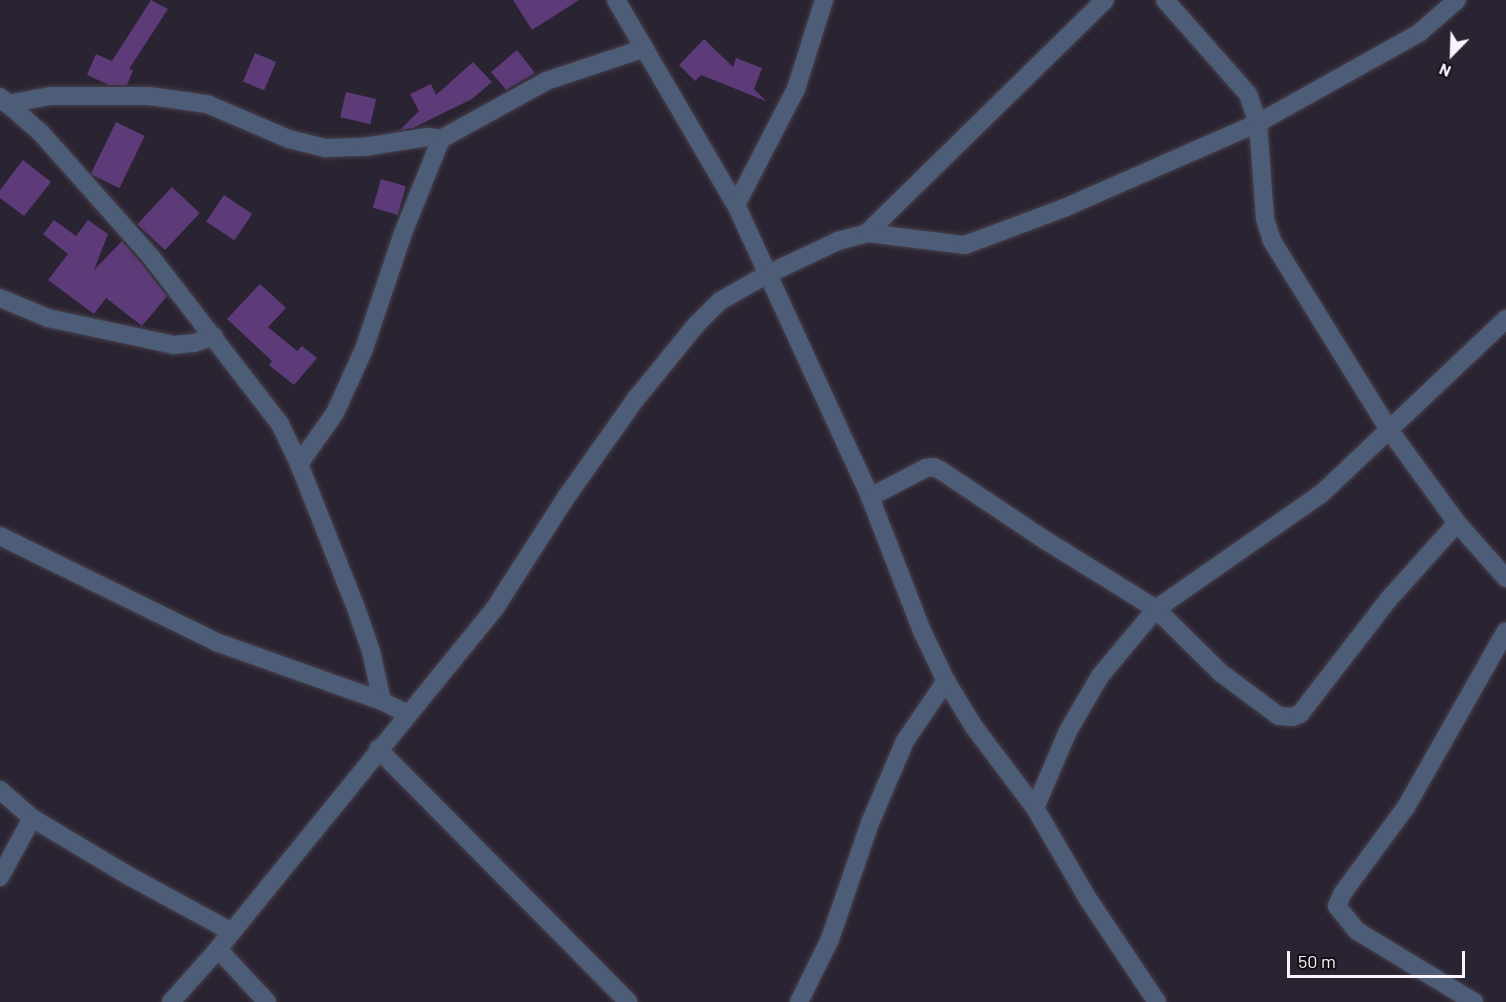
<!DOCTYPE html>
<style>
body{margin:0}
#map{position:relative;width:1506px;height:1002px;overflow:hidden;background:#2a2331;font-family:Barlow,sans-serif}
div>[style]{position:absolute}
.building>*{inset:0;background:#5d3a78;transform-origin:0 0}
.roads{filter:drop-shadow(0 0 2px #47404d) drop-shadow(0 0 2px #47404d)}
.minor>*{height:18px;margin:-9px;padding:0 9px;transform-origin:9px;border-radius:9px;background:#4d5d78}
span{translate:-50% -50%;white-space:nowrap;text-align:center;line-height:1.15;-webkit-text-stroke:5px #110e14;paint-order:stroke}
.north{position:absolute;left:1422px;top:24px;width:60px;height:60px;-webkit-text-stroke:4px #110e14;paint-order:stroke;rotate:203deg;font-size:16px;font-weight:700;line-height:24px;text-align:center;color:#f8f3fc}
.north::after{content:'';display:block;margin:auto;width:21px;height:27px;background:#f8f3fc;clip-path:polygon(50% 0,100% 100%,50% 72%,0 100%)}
.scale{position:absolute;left:1287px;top:951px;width:178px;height:27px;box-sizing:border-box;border:3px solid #f8f3fc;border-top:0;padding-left:8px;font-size:18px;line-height:21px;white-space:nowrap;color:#f8f3fc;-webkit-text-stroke:4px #110e14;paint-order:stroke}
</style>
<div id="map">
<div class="building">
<i style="clip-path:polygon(151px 0,168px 9px,129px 69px,133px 70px,127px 85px,109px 85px,87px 75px,96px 54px,112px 61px)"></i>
<i style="clip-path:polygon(513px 0,579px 0,532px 30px)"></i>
<i style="clip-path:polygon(704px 39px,733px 67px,736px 58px,762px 68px,754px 89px,766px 101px,701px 75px,695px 81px,679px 65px)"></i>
<i style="clip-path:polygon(517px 50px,535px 73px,506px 90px,491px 72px)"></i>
<i style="left:255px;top:53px;width:23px;height:31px;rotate:23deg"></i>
<i style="clip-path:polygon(473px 62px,492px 82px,472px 99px,413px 128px,400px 130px,419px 111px,410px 94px,431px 84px,436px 95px)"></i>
<i style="left:346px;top:92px;width:31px;height:26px;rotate:13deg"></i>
<i style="left:116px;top:122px;width:32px;height:58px;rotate:26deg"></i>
<i style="clip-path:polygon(23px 160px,51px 182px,24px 216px,0 198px,0 190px)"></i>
<i style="left:381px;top:179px;width:26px;height:30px;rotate:16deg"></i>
<i style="left:172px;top:187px;width:38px;height:51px;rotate:43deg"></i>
<i style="left:224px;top:195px;width:34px;height:32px;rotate:34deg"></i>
<i style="clip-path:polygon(54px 220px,76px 236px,88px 220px,108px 234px,94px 270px,122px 241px,142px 264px,167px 296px,142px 326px,106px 298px,94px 314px,48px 280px,68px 254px,43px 234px)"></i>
<i style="clip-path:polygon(260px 284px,286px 308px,268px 327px,297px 351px,302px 346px,317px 358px,294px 385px,269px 365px,272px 361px,227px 319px)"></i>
</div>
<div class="roads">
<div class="minor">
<i style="left:616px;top:0;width:238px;rotate:59.7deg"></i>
<i style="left:736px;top:205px;width:321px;rotate:65.3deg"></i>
<i style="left:870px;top:497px;width:144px;rotate:68.8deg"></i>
<i style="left:922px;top:631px;width:55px;rotate:64.4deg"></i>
<i style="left:946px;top:681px;width:54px;rotate:58.7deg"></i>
<i style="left:974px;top:727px;width:101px;rotate:53deg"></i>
<i style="left:1035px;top:808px;width:105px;rotate:59.8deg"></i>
<i style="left:1088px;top:899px;width:124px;rotate:56.2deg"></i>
<i style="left:1165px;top:0;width:125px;rotate:48.6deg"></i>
<i style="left:1248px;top:94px;width:31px;rotate:71deg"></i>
<i style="left:1258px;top:123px;width:96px;rotate:85.8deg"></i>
<i style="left:1265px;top:219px;width:23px;rotate:72deg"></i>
<i style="left:1272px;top:241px;width:224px;rotate:58.2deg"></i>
<i style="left:1390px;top:431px;width:114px;rotate:53.9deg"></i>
<i style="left:1457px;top:523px;width:74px;rotate:48.3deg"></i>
<i style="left:0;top:97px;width:55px;rotate:41.3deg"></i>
<i style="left:41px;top:133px;width:166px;rotate:48.4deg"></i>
<i style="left:151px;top:257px;width:211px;rotate:52.3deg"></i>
<i style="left:280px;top:424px;width:44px;rotate:64.6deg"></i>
<i style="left:299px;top:464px;width:155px;rotate:68.4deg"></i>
<i style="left:356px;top:608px;width:46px;rotate:70.8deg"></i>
<i style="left:371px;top:651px;width:51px;rotate:77.6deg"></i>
<i style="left:7px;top:104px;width:44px;rotate:-10.5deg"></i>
<i style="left:50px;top:96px;width:99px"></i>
<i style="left:149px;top:96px;width:59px;rotate:7.9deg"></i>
<i style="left:207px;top:104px;width:89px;rotate:23.1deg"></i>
<i style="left:289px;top:139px;width:38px;rotate:14deg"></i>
<i style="left:326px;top:148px;width:38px;rotate:-2deg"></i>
<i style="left:364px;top:147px;width:64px;rotate:-9deg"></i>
<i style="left:427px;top:137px;width:14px;rotate:8deg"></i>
<i style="left:736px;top:205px;width:131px;rotate:-62.7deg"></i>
<i style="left:796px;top:89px;width:93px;rotate:-72.5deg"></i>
<i style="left:867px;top:233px;width:333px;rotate:-44.4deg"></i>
<i style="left:0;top:298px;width:52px;rotate:22.6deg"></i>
<i style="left:48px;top:318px;width:129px;rotate:12.1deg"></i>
<i style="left:174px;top:345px;width:20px;rotate:-6deg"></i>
<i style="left:194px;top:343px;width:21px;rotate:-19deg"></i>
<i style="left:299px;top:464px;width:62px;rotate:-54.8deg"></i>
<i style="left:335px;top:413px;width:70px;rotate:-65.6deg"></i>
<i style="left:364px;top:349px;width:122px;rotate:-71.4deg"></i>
<i style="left:403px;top:233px;width:101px;rotate:-68deg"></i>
<i style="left:441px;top:139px;width:120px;rotate:-28.9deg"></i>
<i style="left:546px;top:81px;width:104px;rotate:-18.4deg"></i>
<i style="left:870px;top:497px;width:63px;rotate:-27.4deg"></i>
<i style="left:926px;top:468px;width:8px;rotate:-7deg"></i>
<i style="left:934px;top:467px;width:7px;rotate:27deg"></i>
<i style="left:940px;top:470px;width:126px;rotate:33.7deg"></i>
<i style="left:1045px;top:540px;width:131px;rotate:31.9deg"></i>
<i style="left:1156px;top:609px;width:91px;rotate:44.6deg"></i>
<i style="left:1221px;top:673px;width:72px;rotate:36.6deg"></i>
<i style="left:1279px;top:716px;width:13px;rotate:4deg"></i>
<i style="left:1292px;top:717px;width:9px;rotate:-21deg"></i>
<i style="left:1300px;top:714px;width:144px;rotate:-52.3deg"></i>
<i style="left:1388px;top:600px;width:103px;rotate:-48.1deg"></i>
<i style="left:0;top:536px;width:241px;rotate:26.1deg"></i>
<i style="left:216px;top:642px;width:176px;rotate:19.6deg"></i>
<i style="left:382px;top:701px;width:28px;rotate:27deg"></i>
<i style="left:378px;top:749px;width:356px;rotate:45.3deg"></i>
<i style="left:0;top:790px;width:43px;rotate:41.2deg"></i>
<i style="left:32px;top:818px;width:113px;rotate:30.9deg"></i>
<i style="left:129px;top:876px;width:117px;rotate:28.5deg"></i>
<i style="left:1035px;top:808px;width:84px;rotate:-66.8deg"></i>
<i style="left:1068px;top:731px;width:64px;rotate:-59.8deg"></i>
<i style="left:1100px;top:676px;width:87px;rotate:-50.1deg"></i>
<i style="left:1156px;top:609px;width:201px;rotate:-34.9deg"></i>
<i style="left:1321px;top:494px;width:255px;rotate:-43.4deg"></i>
<i style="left:0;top:877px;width:67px;rotate:-61.5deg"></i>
<i style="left:218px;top:949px;width:72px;rotate:47.2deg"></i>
<i style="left:171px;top:1002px;width:71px;rotate:-48.4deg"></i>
<i style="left:218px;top:949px;width:439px;rotate:-50.9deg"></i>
<i style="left:495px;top:608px;width:133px;rotate:-57.3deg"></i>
<i style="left:567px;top:496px;width:118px;rotate:-54.7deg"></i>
<i style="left:635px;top:400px;width:97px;rotate:-50.9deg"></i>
<i style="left:696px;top:325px;width:34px;rotate:-45deg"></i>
<i style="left:720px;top:301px;width:53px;rotate:-29.5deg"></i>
<i style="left:766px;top:275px;width:80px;rotate:-25.3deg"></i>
<i style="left:838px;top:241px;width:30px;rotate:-15deg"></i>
<i style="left:867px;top:233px;width:99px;rotate:7deg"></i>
<i style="left:965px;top:245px;width:106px;rotate:-20.5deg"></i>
<i style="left:1064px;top:208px;width:212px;rotate:-23.7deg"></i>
<i style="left:1258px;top:123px;width:184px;rotate:-29.2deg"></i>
<i style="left:1419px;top:33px;width:50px;rotate:-41deg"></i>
<i style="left:799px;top:1002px;width:70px;rotate:-63.8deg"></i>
<i style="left:830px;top:939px;width:123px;rotate:-71deg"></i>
<i style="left:870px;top:823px;width:89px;rotate:-66.9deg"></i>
<i style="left:905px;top:741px;width:73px;rotate:-55.7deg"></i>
<i style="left:1474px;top:1002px;width:137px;rotate:-148.7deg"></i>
<i style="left:1357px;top:931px;width:32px;rotate:-129deg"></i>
<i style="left:1337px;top:906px;width:13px;rotate:-67deg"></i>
<i style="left:1342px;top:894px;width:108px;rotate:-53.7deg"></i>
<i style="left:1406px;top:807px;width:202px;rotate:-60.4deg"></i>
</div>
</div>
<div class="north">N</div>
<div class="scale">50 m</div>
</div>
